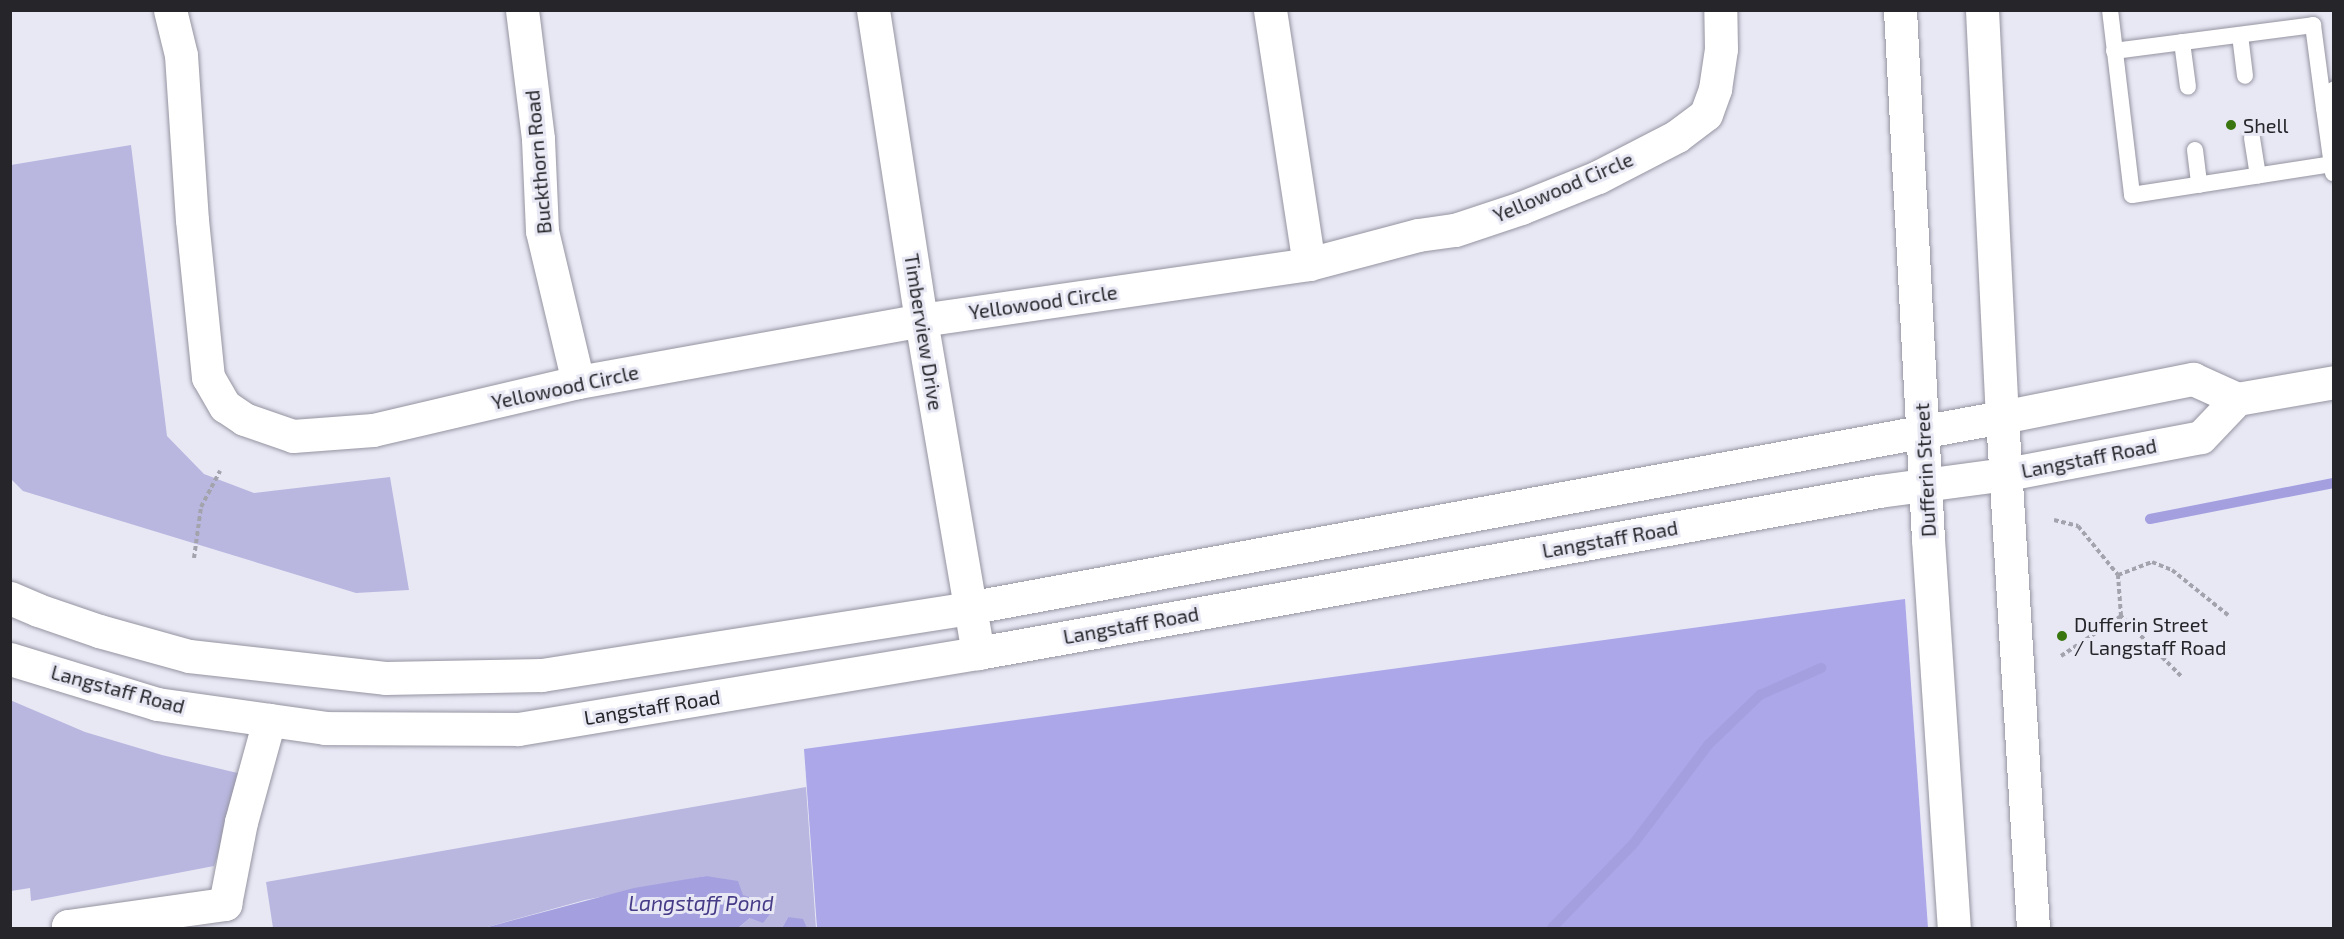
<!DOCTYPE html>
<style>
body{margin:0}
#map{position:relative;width:2344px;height:939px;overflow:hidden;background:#e8e8f5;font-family:"Exo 2",sans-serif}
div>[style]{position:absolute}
.green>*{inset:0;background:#b9b7df}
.forest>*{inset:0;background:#aba7e8}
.water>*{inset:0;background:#a4a0e0}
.stream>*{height:10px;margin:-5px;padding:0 5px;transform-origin:5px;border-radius:5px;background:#a4a0e0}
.path>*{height:4px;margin-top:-2px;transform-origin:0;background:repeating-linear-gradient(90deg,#a3a3ad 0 4.5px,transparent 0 7.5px)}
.roads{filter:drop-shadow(0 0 2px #9594a1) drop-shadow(0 0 2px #9594a1)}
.lane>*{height:16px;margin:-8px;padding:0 8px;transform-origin:8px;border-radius:8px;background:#fff}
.street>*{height:33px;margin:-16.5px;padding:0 16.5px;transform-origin:16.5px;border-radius:16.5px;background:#fff}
.secondary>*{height:33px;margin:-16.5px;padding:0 16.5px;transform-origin:16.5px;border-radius:16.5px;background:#fff}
.dots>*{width:16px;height:16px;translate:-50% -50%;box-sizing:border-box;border:3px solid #e8e8f5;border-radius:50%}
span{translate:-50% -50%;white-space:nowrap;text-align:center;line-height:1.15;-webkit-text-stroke:6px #e8e8f5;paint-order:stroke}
.poi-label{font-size:20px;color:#25252a}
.left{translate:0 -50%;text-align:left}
.street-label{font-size:20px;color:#25252a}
.water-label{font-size:21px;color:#463b86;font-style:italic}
.frame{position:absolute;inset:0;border:12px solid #25252a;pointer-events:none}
</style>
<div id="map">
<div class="green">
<i style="clip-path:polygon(131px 145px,167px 436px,204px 474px,254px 493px,390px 477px,409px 590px,356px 593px,23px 491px,11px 479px,11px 165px)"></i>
<i style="clip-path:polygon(10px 700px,85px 732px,162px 755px,246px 775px,214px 866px,31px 901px,30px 888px,11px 891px)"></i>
<i style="clip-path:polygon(806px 787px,816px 928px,803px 928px,788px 917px,782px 928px,738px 928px,750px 918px,743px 895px,706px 876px,585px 900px,484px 928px,273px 928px,266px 882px)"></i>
</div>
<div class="forest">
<i style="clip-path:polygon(1905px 599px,1928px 928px,817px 928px,804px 749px)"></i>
</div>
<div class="water">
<i style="clip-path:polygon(706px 876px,738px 881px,743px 895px,776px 906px,763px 923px,750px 918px,738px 928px,484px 928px,634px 888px)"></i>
<i style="clip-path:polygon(788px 917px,803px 919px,807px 928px,782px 928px)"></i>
</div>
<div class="stream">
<i style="left:2150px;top:519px;width:187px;rotate:-11.1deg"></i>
<i style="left:1552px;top:928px;width:118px;rotate:-46deg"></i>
<i style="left:1634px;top:843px;width:124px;rotate:-52.9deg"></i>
<i style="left:1709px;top:744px;width:71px;rotate:-43.9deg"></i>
<i style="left:1760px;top:695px;width:67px;rotate:-23.9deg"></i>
</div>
<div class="path">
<i style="left:2054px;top:520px;width:25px;rotate:14deg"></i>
<i style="left:2078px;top:526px;width:63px;rotate:50.8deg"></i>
<i style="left:194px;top:558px;width:51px;rotate:-82.2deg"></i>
<i style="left:201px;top:507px;width:41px;rotate:-62.2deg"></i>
<i style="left:2061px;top:656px;width:72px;rotate:-33.7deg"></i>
<i style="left:2181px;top:676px;width:85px;rotate:-135deg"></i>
<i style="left:2121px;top:616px;width:41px;rotate:-94.2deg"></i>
<i style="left:2118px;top:575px;width:36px;rotate:-21deg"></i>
<i style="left:2152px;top:562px;width:22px;rotate:22deg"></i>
<i style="left:2172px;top:570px;width:72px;rotate:38.8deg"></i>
</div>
<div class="roads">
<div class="lane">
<i style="left:2110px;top:10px;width:186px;rotate:83.2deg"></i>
<i style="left:2132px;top:195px;width:202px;rotate:-8.8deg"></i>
<i style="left:2240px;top:35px;width:41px;rotate:83deg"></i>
<i style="left:2182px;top:42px;width:45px;rotate:82.4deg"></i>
<i style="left:2114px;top:51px;width:201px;rotate:-7.4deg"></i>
<i style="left:2313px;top:25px;width:84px;rotate:82.5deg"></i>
<i style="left:2252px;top:138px;width:38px;rotate:81deg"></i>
<i style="left:2195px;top:150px;width:35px;rotate:83deg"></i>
<i style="left:2333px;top:173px;width:66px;rotate:-97.9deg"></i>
<i style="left:2324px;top:108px;width:21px;rotate:-62deg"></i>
</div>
<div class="street">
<i style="left:170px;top:10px;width:46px;rotate:76.3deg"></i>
<i style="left:181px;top:55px;width:165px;rotate:86.2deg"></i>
<i style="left:192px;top:220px;width:158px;rotate:84.2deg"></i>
<i style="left:208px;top:377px;width:34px;rotate:60deg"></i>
<i style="left:225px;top:406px;width:23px;rotate:34deg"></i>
<i style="left:244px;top:419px;width:52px;rotate:19.1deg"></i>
<i style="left:293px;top:436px;width:80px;rotate:-4.3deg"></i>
<i style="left:373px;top:430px;width:211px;rotate:-13.2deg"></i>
<i style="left:578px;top:382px;width:349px;rotate:-10.2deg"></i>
<i style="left:921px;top:320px;width:392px;rotate:-8.2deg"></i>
<i style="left:1309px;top:264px;width:113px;rotate:-14.9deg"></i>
<i style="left:1418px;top:235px;width:37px;rotate:-8deg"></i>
<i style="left:1455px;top:230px;width:70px;rotate:-18.4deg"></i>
<i style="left:1521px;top:208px;width:83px;rotate:-21.9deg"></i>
<i style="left:1598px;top:177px;width:89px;rotate:-27.4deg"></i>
<i style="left:1677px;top:136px;width:36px;rotate:-37deg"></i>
<i style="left:1706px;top:114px;width:27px;rotate:-70deg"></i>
<i style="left:1715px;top:89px;width:40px;rotate:-81.5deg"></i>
<i style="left:1721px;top:49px;width:39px;rotate:-91deg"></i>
<i style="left:522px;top:10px;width:130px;rotate:82.9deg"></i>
<i style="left:538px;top:139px;width:92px;rotate:87.5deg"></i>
<i style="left:542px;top:231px;width:155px;rotate:76.6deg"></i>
<i style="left:873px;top:10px;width:314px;rotate:81.2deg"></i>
<i style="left:921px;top:320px;width:338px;rotate:80.3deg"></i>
<i style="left:1270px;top:10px;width:257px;rotate:81.3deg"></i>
<i style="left:68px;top:928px;width:2px;rotate:-90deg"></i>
<i style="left:68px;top:926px;width:159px;rotate:-8deg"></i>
<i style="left:225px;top:904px;width:84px;rotate:-79deg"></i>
<i style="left:241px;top:822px;width:106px;rotate:-74.6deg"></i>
</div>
<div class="secondary">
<i style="left:1900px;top:10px;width:530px;rotate:86.97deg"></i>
<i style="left:1928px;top:539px;width:390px;rotate:86.2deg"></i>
<i style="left:1982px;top:10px;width:407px;rotate:87.2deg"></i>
<i style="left:2002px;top:417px;width:512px;rotate:86.53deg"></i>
<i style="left:10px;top:598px;width:30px;rotate:23deg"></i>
<i style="left:38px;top:610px;width:65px;rotate:19deg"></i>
<i style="left:99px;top:631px;width:93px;rotate:15.5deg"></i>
<i style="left:189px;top:656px;width:197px;rotate:6.4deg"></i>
<i style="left:385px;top:678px;width:157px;rotate:-1.1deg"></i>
<i style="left:542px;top:675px;width:431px;rotate:-8.9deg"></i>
<i style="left:968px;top:608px;width:1051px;rotate:-10.47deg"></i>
<i style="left:2002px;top:417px;width:195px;rotate:-11.3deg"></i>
<i style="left:2193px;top:379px;width:48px;rotate:24.4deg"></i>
<i style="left:2237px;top:399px;width:98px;rotate:-9.9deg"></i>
<i style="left:10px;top:659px;width:154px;rotate:17deg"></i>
<i style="left:157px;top:704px;width:170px;rotate:8.1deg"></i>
<i style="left:325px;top:728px;width:193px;rotate:0.3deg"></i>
<i style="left:518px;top:729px;width:466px;rotate:-9.4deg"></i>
<i style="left:978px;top:653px;width:915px;rotate:-10.19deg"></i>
<i style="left:1879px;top:491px;width:129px;rotate:-7.6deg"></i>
<i style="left:2007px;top:474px;width:197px;rotate:-10.8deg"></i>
<i style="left:2201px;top:437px;width:52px;rotate:-46.5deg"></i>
</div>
</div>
<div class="dots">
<i style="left:2231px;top:125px;background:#39760f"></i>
<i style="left:2062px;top:636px;background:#39760f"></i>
</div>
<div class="poi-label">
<span class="left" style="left:2243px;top:125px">Shell</span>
<span class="left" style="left:2074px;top:636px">Dufferin Street<br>/ Langstaff Road</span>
</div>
<div class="street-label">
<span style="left:538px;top:162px;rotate:-95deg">Buckthorn Road</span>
<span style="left:1563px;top:187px;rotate:-23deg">Yellowood Circle</span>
<span style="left:1043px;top:302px;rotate:-8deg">Yellowood Circle</span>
<span style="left:924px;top:332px;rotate:81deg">Timberview Drive</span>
<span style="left:565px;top:387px;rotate:-12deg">Yellowood Circle</span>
<span style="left:2089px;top:458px;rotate:-11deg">Langstaff Road</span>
<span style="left:1925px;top:470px;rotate:-93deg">Dufferin Street</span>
<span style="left:1610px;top:539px;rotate:-10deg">Langstaff Road</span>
<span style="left:1131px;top:625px;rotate:-10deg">Langstaff Road</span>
<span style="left:118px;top:689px;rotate:15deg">Langstaff Road</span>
<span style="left:652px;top:707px;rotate:-9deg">Langstaff Road</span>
</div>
<div class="water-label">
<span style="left:701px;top:903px">Langstaff Pond</span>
</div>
<div class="frame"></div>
</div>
